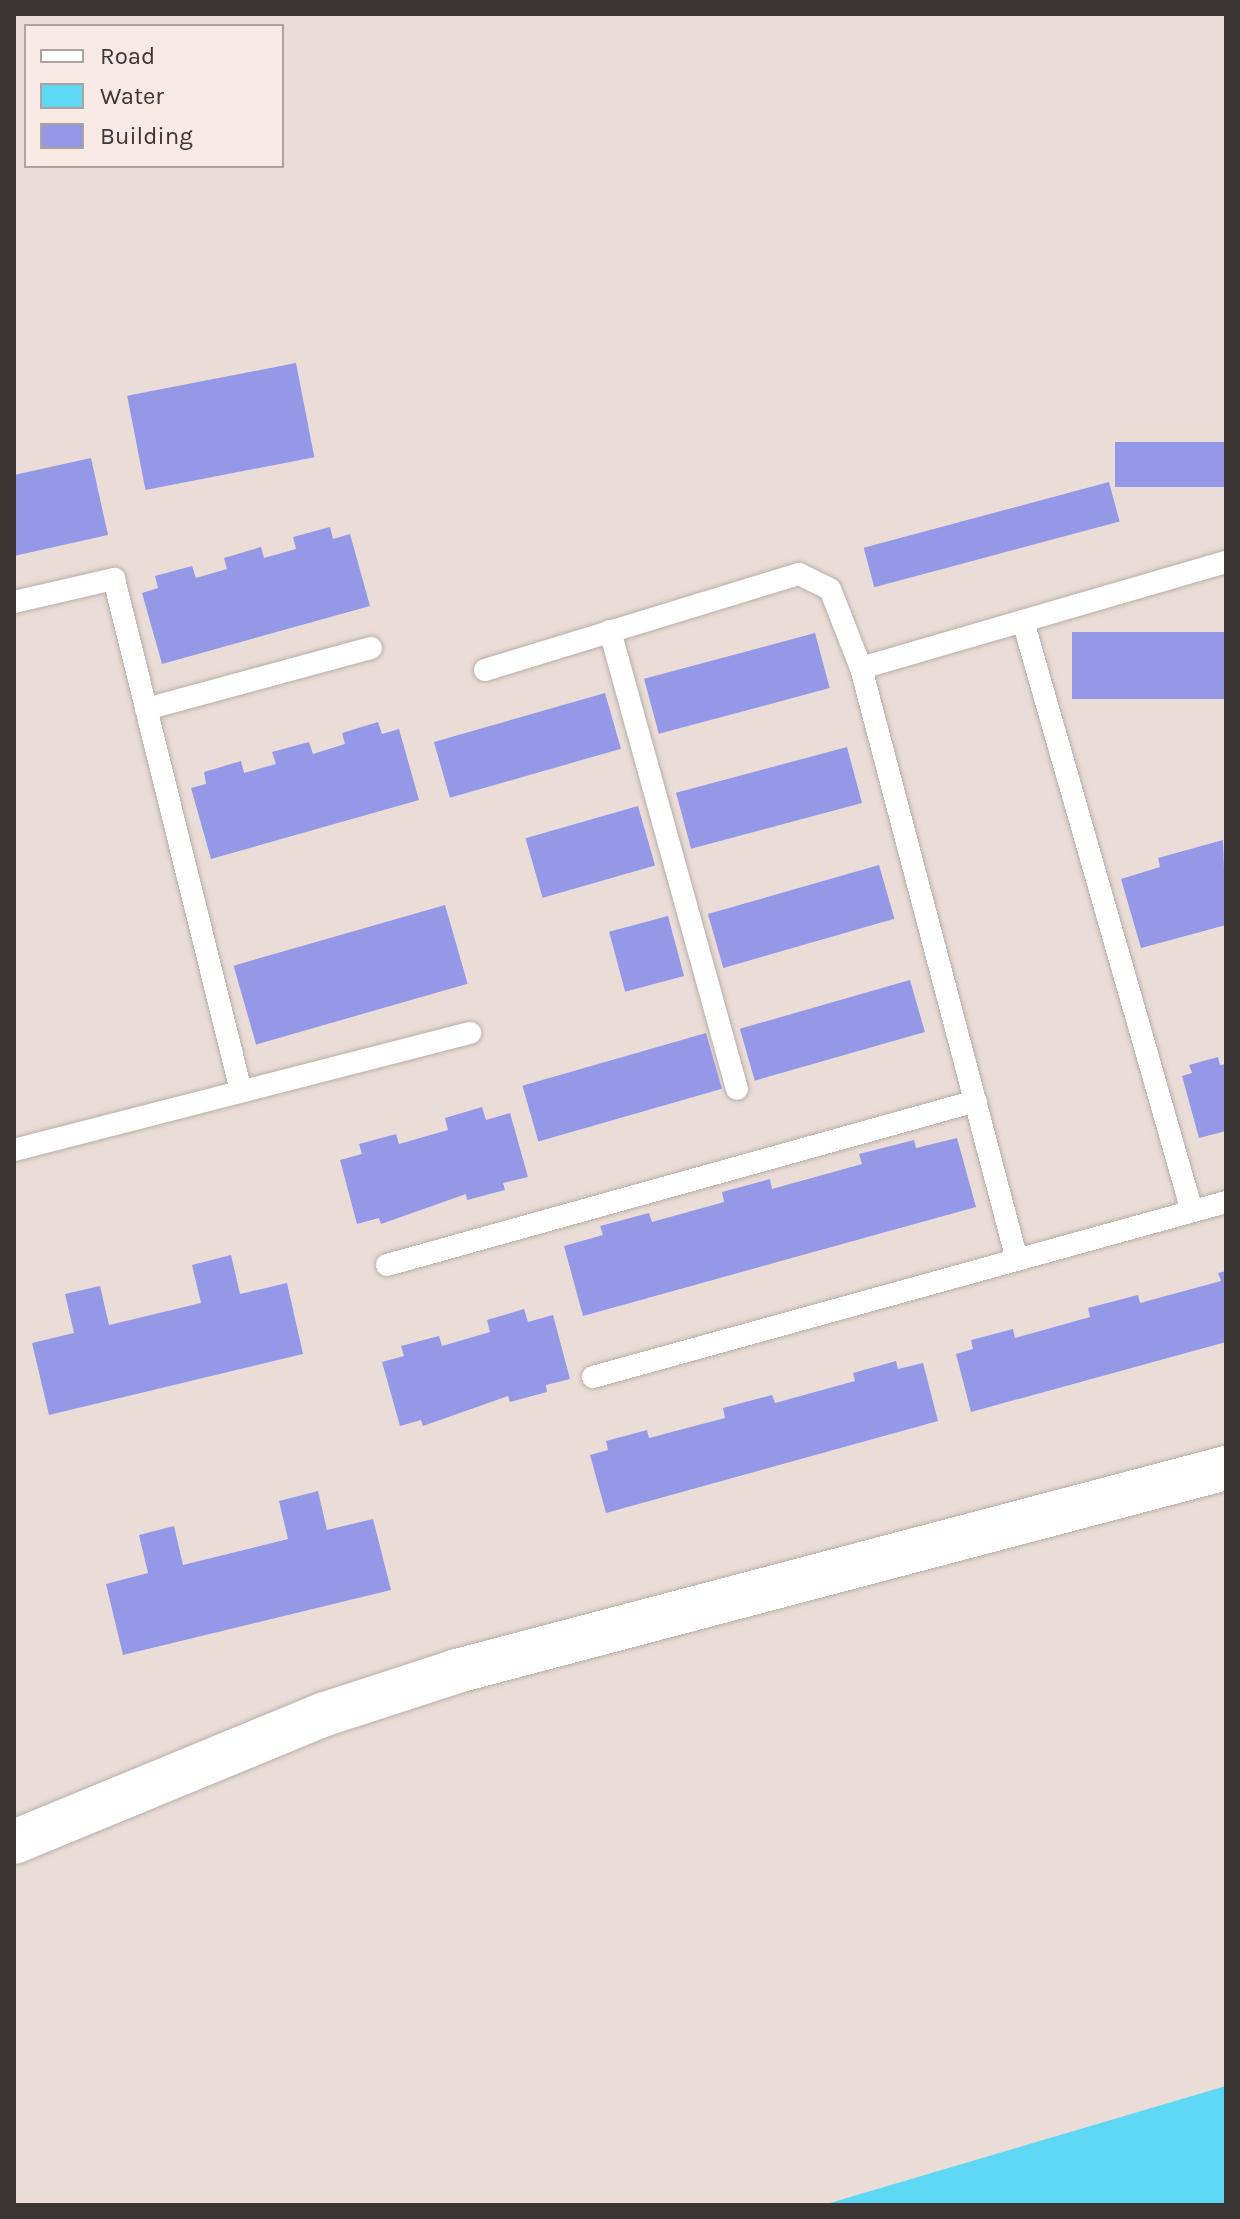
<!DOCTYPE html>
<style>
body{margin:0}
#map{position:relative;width:1240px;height:2219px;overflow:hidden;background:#eaddd8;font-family:Karla,sans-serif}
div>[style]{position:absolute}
.water>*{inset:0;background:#5ed8f5}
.building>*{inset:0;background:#9598e7;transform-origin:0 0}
.roads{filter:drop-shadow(0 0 2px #b9ada8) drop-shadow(0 0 2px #b9ada8)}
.service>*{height:22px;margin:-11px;padding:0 11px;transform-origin:11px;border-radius:11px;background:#fff}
.tertiary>*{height:44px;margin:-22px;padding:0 22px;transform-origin:22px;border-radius:22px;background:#fff}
span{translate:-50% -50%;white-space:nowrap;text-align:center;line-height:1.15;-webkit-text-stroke:7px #f7eae5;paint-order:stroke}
.frame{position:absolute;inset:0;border:16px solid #3b3634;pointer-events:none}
.legend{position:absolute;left:24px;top:24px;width:260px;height:144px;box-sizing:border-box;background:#f7eae5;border:2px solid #aca29e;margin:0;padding:10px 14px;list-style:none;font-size:24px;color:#3b3634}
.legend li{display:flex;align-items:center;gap:16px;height:40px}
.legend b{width:40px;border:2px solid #aca29e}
</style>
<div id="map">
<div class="water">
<i style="clip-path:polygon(1226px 2086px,1226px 2205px,823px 2205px)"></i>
</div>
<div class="building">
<i style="left:296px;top:363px;width:96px;height:172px;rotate:79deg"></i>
<i style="left:1226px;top:442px;width:45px;height:111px;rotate:90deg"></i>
<i style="clip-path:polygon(91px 458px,108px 535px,14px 556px,14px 475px)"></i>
<i style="left:1109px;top:482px;width:41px;height:254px;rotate:75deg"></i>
<i style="clip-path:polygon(330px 527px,333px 539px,350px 534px,370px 606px,162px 664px,142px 593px,158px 588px,155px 576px,192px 566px,196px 578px,227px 569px,224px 558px,261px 547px,264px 558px,296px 549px,293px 537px)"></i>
<i style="left:1226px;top:632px;width:67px;height:154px;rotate:90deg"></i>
<i style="left:815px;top:633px;width:57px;height:177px;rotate:75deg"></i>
<i style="left:605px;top:693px;width:58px;height:178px;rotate:74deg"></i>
<i style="clip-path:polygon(378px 722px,382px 734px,399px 729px,419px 800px,211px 859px,191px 788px,206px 784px,204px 772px,241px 761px,244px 773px,276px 764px,272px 752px,309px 742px,313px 754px,345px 744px,342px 733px)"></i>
<i style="left:847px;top:747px;width:58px;height:177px;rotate:75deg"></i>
<i style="left:638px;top:806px;width:62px;height:117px;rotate:74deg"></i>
<i style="clip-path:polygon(1223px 840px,1226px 925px,1141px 948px,1121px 879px,1160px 867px,1158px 858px)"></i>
<i style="left:879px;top:865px;width:56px;height:178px;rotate:74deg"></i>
<i style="left:445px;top:905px;width:82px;height:220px;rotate:74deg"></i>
<i style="left:668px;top:916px;width:62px;height:61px;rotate:75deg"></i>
<i style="left:910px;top:980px;width:54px;height:177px;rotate:74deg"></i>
<i style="left:706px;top:1033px;width:58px;height:191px;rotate:74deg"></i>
<i style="clip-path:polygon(1218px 1057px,1220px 1065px,1226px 1064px,1226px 1131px,1199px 1138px,1182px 1076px,1192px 1073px,1189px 1065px)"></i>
<i style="clip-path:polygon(482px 1107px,486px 1120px,510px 1113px,528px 1177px,503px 1183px,505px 1190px,467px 1200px,466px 1194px,381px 1224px,379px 1218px,357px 1224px,340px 1160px,362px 1154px,359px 1144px,396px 1134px,399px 1144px,448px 1130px,445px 1118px)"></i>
<i style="clip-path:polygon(957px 1138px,976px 1207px,583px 1316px,564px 1246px,603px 1235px,600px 1226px,649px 1213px,652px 1222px,724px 1202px,722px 1192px,770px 1179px,772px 1189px,862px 1164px,859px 1154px,914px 1140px,916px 1148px)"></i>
<i style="clip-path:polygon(231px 1255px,240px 1294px,287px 1283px,303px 1354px,49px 1415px,32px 1343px,74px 1333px,65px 1294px,100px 1286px,109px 1325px,201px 1303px,192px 1265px)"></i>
<i style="clip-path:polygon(1226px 1271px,1226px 1342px,971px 1412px,956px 1354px,973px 1349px,971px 1340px,1013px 1329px,1015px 1338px,1090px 1317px,1088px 1308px,1138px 1295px,1140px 1303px,1221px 1281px,1218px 1273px)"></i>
<i style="clip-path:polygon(524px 1309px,528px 1322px,553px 1315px,570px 1379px,546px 1385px,547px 1392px,510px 1402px,508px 1396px,423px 1426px,421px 1420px,400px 1426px,382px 1362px,404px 1356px,401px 1346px,439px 1336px,442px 1346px,490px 1332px,487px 1320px)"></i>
<i style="clip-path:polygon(896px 1361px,898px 1369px,923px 1363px,938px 1421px,606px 1513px,590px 1455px,608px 1450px,606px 1441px,647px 1430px,649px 1438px,725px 1418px,723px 1408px,772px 1395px,775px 1403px,855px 1381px,853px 1373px)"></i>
<i style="clip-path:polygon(318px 1491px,327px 1530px,373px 1519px,391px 1590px,123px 1655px,106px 1584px,148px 1573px,139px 1535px,174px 1526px,183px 1565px,288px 1539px,279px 1501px)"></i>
</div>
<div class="roads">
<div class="service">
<i style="left:14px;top:602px;width:103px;rotate:-13deg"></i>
<i style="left:114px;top:579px;width:528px;rotate:76.07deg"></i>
<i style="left:1023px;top:621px;width:614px;rotate:74.02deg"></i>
<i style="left:610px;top:631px;width:475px;rotate:74.5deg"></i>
<i style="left:485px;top:670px;width:328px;rotate:-17deg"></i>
<i style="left:799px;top:574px;width:34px;rotate:26deg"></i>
<i style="left:830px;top:589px;width:85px;rotate:68.6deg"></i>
<i style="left:146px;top:709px;width:233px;rotate:-15.2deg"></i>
<i style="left:14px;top:1150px;width:471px;rotate:-14.4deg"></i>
<i style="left:1017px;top:1260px;width:612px;rotate:-104.76deg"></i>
<i style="left:861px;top:668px;width:380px;rotate:-16.2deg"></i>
<i style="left:387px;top:1265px;width:611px;rotate:-15.56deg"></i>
<i style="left:593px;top:1377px;width:657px;rotate:-15.45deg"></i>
</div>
<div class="tertiary">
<i style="left:14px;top:1842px;width:336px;rotate:-22.4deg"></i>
<i style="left:325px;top:1714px;width:139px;rotate:-18deg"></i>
<i style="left:457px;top:1671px;width:795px;rotate:-14.79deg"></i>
</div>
</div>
<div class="frame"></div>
<ul class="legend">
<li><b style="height:10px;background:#fff"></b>Road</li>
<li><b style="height:22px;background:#5ed8f5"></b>Water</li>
<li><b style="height:22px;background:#9598e7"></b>Building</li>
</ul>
</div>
